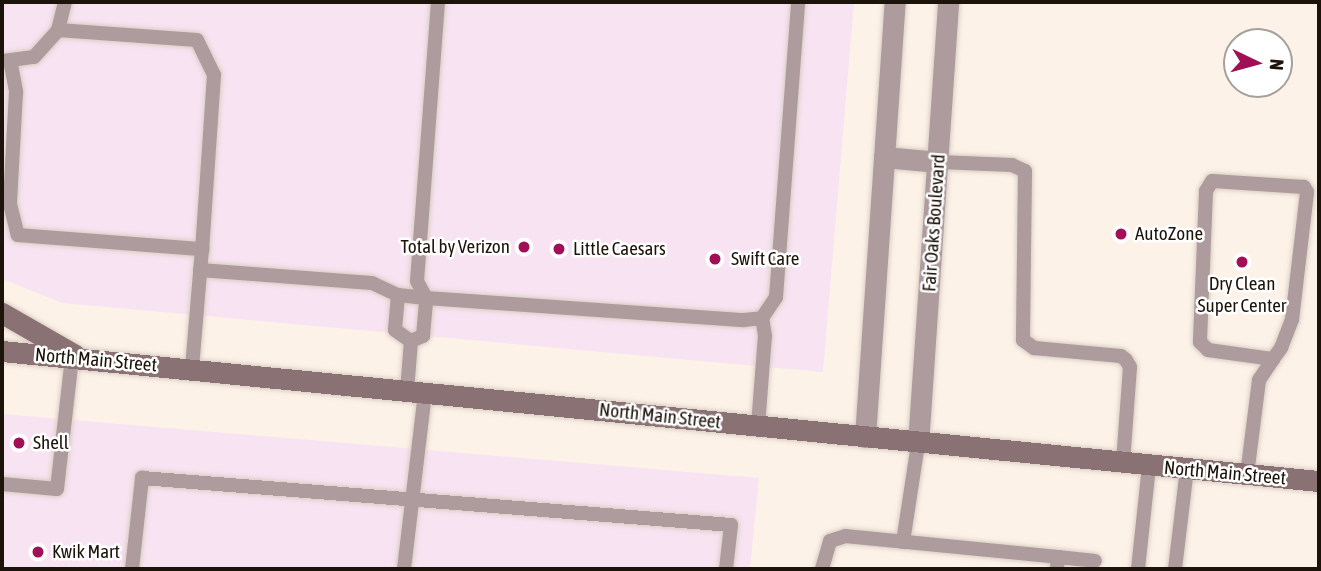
<!DOCTYPE html>
<style>
body{margin:0}
#map{position:relative;width:1321px;height:571px;overflow:hidden;background:#fdf2e8;font-family:"Asap Condensed",sans-serif}
div>[style]{position:absolute}
.commercial>*{inset:0;background:#f8e3f2}
.roads{filter:drop-shadow(0 0 2px #d9cec4) drop-shadow(0 0 2px #d9cec4)}
.lane>*{height:14px;margin:-7px;padding:0 7px;transform-origin:7px;border-radius:7px;background:#ad9b9d}
.street>*{height:21px;margin:-10.5px;padding:0 10.5px;transform-origin:10.5px;border-radius:10.5px;background:#ad9b9d}
.secondary>*{height:21px;margin:-10.5px;padding:0 10.5px;transform-origin:10.5px;border-radius:10.5px;background:#8a7173}
.dots>*{width:19px;height:19px;translate:-50% -50%;box-sizing:border-box;border:4px solid #fff;border-radius:50%}
span{translate:-50% -50%;white-space:nowrap;text-align:center;line-height:1.15;-webkit-text-stroke:5px #fff;paint-order:stroke}
.street-label{font-size:19px;color:#1c130a}
.poi-label{font-size:19px;color:#1c130a}
.left{translate:0 -50%;text-align:left}
.right{translate:-100% -50%;text-align:right}
.frame{position:absolute;inset:0;border:4px solid #1c130a;pointer-events:none}
.north{position:absolute;left:1223px;top:28px;width:70px;height:70px;box-sizing:border-box;background:#fff;border:2px solid #a4a19d;border-radius:50%;rotate:95deg;font-size:19px;font-weight:700;line-height:28px;text-align:center;color:#1c130a}
.north::after{content:'';display:block;margin:auto;width:24px;height:32px;background:#a10f56;clip-path:polygon(50% 0,100% 100%,50% 72%,0 100%)}
</style>
<div id="map">
<div class="commercial">
<i style="clip-path:polygon(2px 2px,854px 2px,823px 372px,62px 303px,3px 279px)"></i>
<i style="clip-path:polygon(2px 414px,759px 478px,750px 569px,2px 569px)"></i>
</div>
<div class="roads">
<div class="lane">
<i style="left:58px;top:30px;width:139px;rotate:4.1deg"></i>
<i style="left:197px;top:40px;width:39px;rotate:64deg"></i>
<i style="left:214px;top:75px;width:174px;rotate:93.9deg"></i>
<i style="left:10px;top:60px;width:33px;rotate:79deg"></i>
<i style="left:16px;top:92px;width:112px;rotate:93.1deg"></i>
<i style="left:10px;top:204px;width:32px;rotate:76deg"></i>
<i style="left:18px;top:235px;width:185px;rotate:4.4deg"></i>
<i style="left:202px;top:249px;width:120px;rotate:94.8deg"></i>
<i style="left:4px;top:61px;width:30px;rotate:-8deg"></i>
<i style="left:34px;top:57px;width:36px;rotate:-48deg"></i>
<i style="left:58px;top:30px;width:29px;rotate:-76deg"></i>
<i style="left:939px;top:162px;width:73px;rotate:2.4deg"></i>
<i style="left:1012px;top:165px;width:14px;rotate:25deg"></i>
<i style="left:1025px;top:171px;width:169px;rotate:90.7deg"></i>
<i style="left:1023px;top:340px;width:14px;rotate:36deg"></i>
<i style="left:1034px;top:348px;width:87px;rotate:5.3deg"></i>
<i style="left:1121px;top:356px;width:6px;rotate:39deg"></i>
<i style="left:1126px;top:360px;width:8px;rotate:60deg"></i>
<i style="left:1130px;top:367px;width:96px;rotate:94.2deg"></i>
<i style="left:200px;top:270px;width:172px;rotate:4.3deg"></i>
<i style="left:372px;top:283px;width:29px;rotate:25deg"></i>
<i style="left:398px;top:295px;width:28px;rotate:6deg"></i>
<i style="left:426px;top:298px;width:319px;rotate:4deg"></i>
<i style="left:744px;top:320px;width:18px;rotate:-6deg"></i>
<i style="left:762px;top:318px;width:25px;rotate:-56deg"></i>
<i style="left:776px;top:297px;width:296px;rotate:-85.7deg"></i>
<i style="left:398px;top:295px;width:35px;rotate:95deg"></i>
<i style="left:395px;top:330px;width:19px;rotate:35deg"></i>
<i style="left:411px;top:341px;width:13px;rotate:-23deg"></i>
<i style="left:423px;top:336px;width:38px;rotate:-85deg"></i>
<i style="left:426px;top:298px;width:19px;rotate:-118deg"></i>
<i style="left:417px;top:281px;width:280px;rotate:-85.7deg"></i>
<i style="left:407px;top:391px;width:50px;rotate:-85.4deg"></i>
<i style="left:758px;top:426px;width:90px;rotate:-85.6deg"></i>
<i style="left:765px;top:336px;width:18px;rotate:-99deg"></i>
<i style="left:1247px;top:475px;width:96px;rotate:-82.8deg"></i>
<i style="left:1259px;top:380px;width:25px;rotate:-56deg"></i>
<i style="left:1273px;top:359px;width:14px;rotate:-54deg"></i>
<i style="left:1281px;top:348px;width:30px;rotate:-69deg"></i>
<i style="left:1292px;top:320px;width:129px;rotate:-83.3deg"></i>
<i style="left:1307px;top:192px;width:6px;rotate:-121deg"></i>
<i style="left:1304px;top:187px;width:92px;rotate:-176.3deg"></i>
<i style="left:1212px;top:181px;width:12px;rotate:121deg"></i>
<i style="left:1206px;top:191px;width:151px;rotate:92.3deg"></i>
<i style="left:1200px;top:342px;width:11px;rotate:45deg"></i>
<i style="left:1208px;top:350px;width:66px;rotate:7.9deg"></i>
<i style="left:2px;top:484px;width:55px;rotate:5.2deg"></i>
<i style="left:57px;top:489px;width:133px;rotate:-83.5deg"></i>
<i style="left:903px;top:542px;width:99px;rotate:-81.3deg"></i>
<i style="left:1058px;top:557px;width:37px;rotate:6deg"></i>
<i style="left:132px;top:569px;width:92px;rotate:-83.7deg"></i>
<i style="left:142px;top:478px;width:591px;rotate:4.56deg"></i>
<i style="left:731px;top:525px;width:44px;rotate:96.5deg"></i>
<i style="left:404px;top:569px;width:177px;rotate:-83.2deg"></i>
<i style="left:822px;top:569px;width:29px;rotate:-74deg"></i>
<i style="left:830px;top:541px;width:16px;rotate:-18deg"></i>
<i style="left:845px;top:536px;width:214px;rotate:5.6deg"></i>
<i style="left:1058px;top:557px;width:12px;rotate:95deg"></i>
<i style="left:1138px;top:569px;width:104px;rotate:-83.9deg"></i>
<i style="left:1175px;top:569px;width:101px;rotate:-83.2deg"></i>
</div>
<div class="street">
<i style="left:884px;top:157px;width:55px;rotate:5.2deg"></i>
<i style="left:865px;top:437px;width:436px;rotate:-86.1deg"></i>
<i style="left:918px;top:444px;width:443px;rotate:-86.1deg"></i>
</div>
<div class="secondary">
<i style="left:2px;top:313px;width:84px;rotate:29.9deg"></i>
<i style="left:2px;top:351px;width:1323px;rotate:5.64deg"></i>
</div>
</div>
<div class="dots">
<i style="left:1121px;top:234px;background:#a10f56"></i>
<i style="left:524px;top:247px;background:#a10f56"></i>
<i style="left:559px;top:249px;background:#a10f56"></i>
<i style="left:715px;top:259px;background:#a10f56"></i>
<i style="left:1242px;top:262px;background:#a10f56"></i>
<i style="left:19px;top:443px;background:#a10f56"></i>
<i style="left:38px;top:552px;background:#a10f56"></i>
</div>
<div class="street-label">
<span style="left:934px;top:223px;rotate:-86deg">Fair Oaks Boulevard</span>
<span style="left:96px;top:360px;rotate:5deg">North Main Street</span>
<span style="left:660px;top:416px;rotate:6deg">North Main Street</span>
<span style="left:1225px;top:473px;rotate:5deg">North Main Street</span>
</div>
<div class="poi-label">
<span class="left" style="left:1135px;top:234px">AutoZone</span>
<span class="right" style="left:510px;top:247px">Total by Verizon</span>
<span class="left" style="left:573px;top:249px">Little Caesars</span>
<span class="left" style="left:731px;top:259px">Swift Care</span>
<span style="left:1242px;top:295px">Dry Clean<br>Super Center</span>
<span class="left" style="left:33px;top:443px">Shell</span>
<span class="left" style="left:52px;top:552px">Kwik Mart</span>
</div>
<div class="frame"></div>
<div class="north">N</div>
</div>
